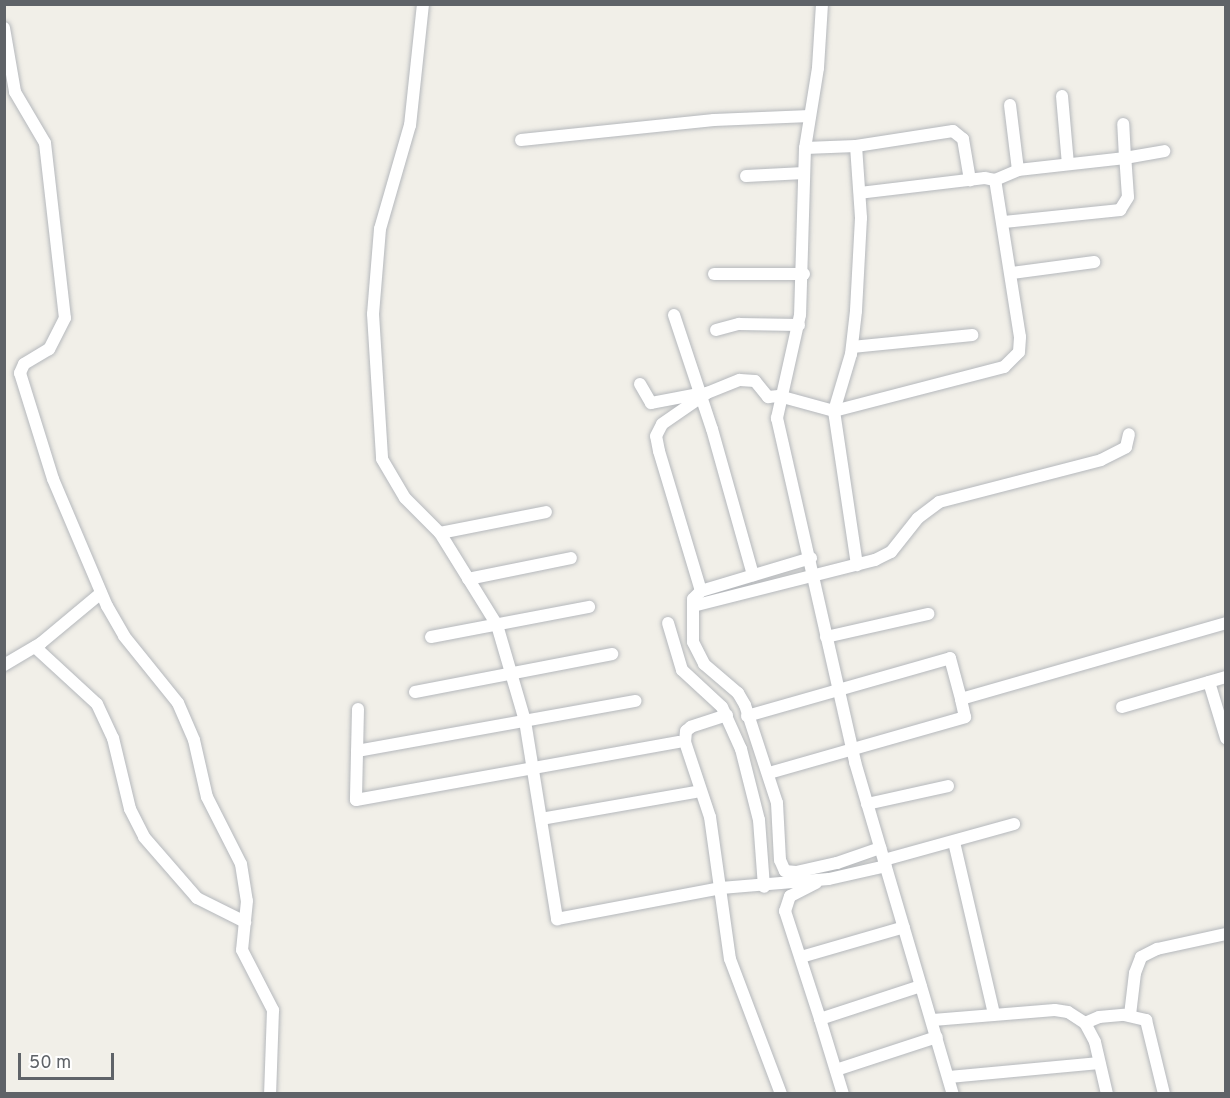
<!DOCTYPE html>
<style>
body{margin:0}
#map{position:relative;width:1230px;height:1098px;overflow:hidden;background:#f1efe8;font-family:Overpass,sans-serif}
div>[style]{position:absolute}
.roads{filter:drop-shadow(0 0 2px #b5b8bc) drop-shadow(0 0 2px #b5b8bc)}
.minor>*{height:12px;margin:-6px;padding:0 6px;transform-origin:6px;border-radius:6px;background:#fff}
span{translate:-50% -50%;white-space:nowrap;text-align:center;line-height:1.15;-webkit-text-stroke:5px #fff;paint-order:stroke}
.frame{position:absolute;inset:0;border:6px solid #5f6368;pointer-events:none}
.scale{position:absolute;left:18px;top:1053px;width:96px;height:27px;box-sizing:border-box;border:3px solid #5f6368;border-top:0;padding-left:8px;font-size:18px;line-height:21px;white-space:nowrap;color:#5f6368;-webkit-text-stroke:4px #fff;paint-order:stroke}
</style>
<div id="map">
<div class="roads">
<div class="minor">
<i style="left:423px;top:4px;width:122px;rotate:96.1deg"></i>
<i style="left:410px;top:125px;width:108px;rotate:106.1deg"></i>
<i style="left:380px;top:229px;width:85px;rotate:94.7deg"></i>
<i style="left:373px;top:314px;width:145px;rotate:86.4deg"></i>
<i style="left:382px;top:459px;width:45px;rotate:59.5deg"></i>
<i style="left:405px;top:498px;width:49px;rotate:45deg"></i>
<i style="left:440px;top:533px;width:108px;rotate:58.2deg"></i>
<i style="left:497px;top:625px;width:100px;rotate:73.7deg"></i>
<i style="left:525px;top:721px;width:201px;rotate:80.8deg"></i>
<i style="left:557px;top:919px;width:167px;rotate:-10.7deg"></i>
<i style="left:721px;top:888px;width:108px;rotate:-4.8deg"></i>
<i style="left:829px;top:879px;width:58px;rotate:-12.8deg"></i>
<i style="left:822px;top:4px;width:64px;rotate:93.6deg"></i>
<i style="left:818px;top:68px;width:81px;rotate:99.2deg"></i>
<i style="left:805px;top:148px;width:167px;rotate:91.7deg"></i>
<i style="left:800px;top:315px;width:106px;rotate:102.6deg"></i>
<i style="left:777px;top:418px;width:353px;rotate:77.2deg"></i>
<i style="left:855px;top:762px;width:346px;rotate:73.6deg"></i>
<i style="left:4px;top:28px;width:65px;rotate:80.2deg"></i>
<i style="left:15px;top:92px;width:59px;rotate:59.5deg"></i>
<i style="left:45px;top:143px;width:176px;rotate:83.5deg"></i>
<i style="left:65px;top:318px;width:35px;rotate:117deg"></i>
<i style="left:49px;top:349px;width:29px;rotate:149deg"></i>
<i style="left:24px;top:364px;width:10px;rotate:114deg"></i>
<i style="left:20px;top:373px;width:111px;rotate:72.7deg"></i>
<i style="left:53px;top:479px;width:138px;rotate:67deg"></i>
<i style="left:107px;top:606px;width:34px;rotate:60deg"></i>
<i style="left:124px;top:636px;width:86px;rotate:51.1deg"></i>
<i style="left:178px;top:703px;width:40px;rotate:66.6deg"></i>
<i style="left:194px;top:740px;width:58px;rotate:77.2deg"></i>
<i style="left:207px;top:797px;width:75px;rotate:63.1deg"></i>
<i style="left:241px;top:864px;width:37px;rotate:81deg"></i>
<i style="left:247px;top:901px;width:49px;rotate:95.8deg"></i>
<i style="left:242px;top:950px;width:68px;rotate:62.7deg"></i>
<i style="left:273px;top:1010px;width:84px;rotate:92deg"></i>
<i style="left:1062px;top:96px;width:68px;rotate:85deg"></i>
<i style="left:1010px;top:105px;width:65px;rotate:83deg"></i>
<i style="left:521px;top:140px;width:194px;rotate:-5.9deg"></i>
<i style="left:714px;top:120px;width:96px;rotate:-2.4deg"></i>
<i style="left:856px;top:146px;width:98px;rotate:-8.8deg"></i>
<i style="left:953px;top:131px;width:13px;rotate:39deg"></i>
<i style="left:963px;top:139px;width:42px;rotate:80.3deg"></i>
<i style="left:805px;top:148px;width:51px;rotate:-2.2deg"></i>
<i style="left:856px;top:146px;width:72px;rotate:86deg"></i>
<i style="left:861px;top:218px;width:93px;rotate:93.1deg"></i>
<i style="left:856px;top:311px;width:43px;rotate:96.6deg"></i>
<i style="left:851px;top:354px;width:59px;rotate:106.6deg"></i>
<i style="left:834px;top:411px;width:156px;rotate:81.5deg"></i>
<i style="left:746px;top:176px;width:58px;rotate:-3deg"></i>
<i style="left:995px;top:180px;width:25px;rotate:-23deg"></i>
<i style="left:1018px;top:170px;width:108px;rotate:-6.4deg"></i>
<i style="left:1125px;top:158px;width:34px;rotate:-93deg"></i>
<i style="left:1004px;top:222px;width:117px;rotate:-5.9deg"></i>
<i style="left:1120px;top:210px;width:15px;rotate:-58deg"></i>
<i style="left:1128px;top:197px;width:39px;rotate:-94deg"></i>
<i style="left:1125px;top:158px;width:40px;rotate:-10deg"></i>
<i style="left:1012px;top:273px;width:83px;rotate:-7.6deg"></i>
<i style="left:714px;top:274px;width:90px"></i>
<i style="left:674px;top:315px;width:120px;rotate:71.6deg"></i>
<i style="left:712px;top:429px;width:152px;rotate:74.3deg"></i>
<i style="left:716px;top:330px;width:24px;rotate:-15deg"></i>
<i style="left:739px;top:324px;width:60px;rotate:1deg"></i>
<i style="left:852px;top:347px;width:121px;rotate:-5.7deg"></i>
<i style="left:640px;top:384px;width:22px;rotate:60deg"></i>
<i style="left:651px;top:403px;width:48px;rotate:-10.8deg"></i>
<i style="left:440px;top:533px;width:108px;rotate:-11.2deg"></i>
<i style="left:811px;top:558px;width:115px;rotate:163.3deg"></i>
<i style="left:701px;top:591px;width:11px;rotate:135deg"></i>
<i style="left:693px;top:599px;width:43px;rotate:90deg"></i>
<i style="left:693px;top:642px;width:25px;rotate:63deg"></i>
<i style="left:704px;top:664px;width:45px;rotate:40.5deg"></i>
<i style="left:738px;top:693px;width:14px;rotate:60deg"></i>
<i style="left:745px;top:705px;width:103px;rotate:71.9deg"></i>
<i style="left:777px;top:803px;width:57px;rotate:87deg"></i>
<i style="left:780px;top:860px;width:12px;rotate:66deg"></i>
<i style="left:785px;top:871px;width:11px;rotate:5deg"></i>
<i style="left:796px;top:872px;width:42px;rotate:-12.4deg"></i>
<i style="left:837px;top:863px;width:46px;rotate:-19.2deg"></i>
<i style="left:468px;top:579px;width:105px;rotate:-11.5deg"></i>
<i style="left:701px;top:591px;width:146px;rotate:-106.7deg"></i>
<i style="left:659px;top:451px;width:15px;rotate:-101deg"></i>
<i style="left:656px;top:436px;width:13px;rotate:-63deg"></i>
<i style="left:662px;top:424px;width:55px;rotate:-34.6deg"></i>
<i style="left:707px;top:393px;width:35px;rotate:-22deg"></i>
<i style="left:740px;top:380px;width:15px;rotate:4deg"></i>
<i style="left:755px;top:381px;width:21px;rotate:51deg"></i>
<i style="left:768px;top:397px;width:11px;rotate:-5deg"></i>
<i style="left:779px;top:396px;width:57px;rotate:15.3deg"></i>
<i style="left:834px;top:411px;width:176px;rotate:-14.5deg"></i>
<i style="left:1004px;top:367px;width:21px;rotate:-45deg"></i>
<i style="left:1019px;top:352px;width:15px;rotate:-86deg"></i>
<i style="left:1020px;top:337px;width:159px;rotate:-99deg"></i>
<i style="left:995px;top:180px;width:10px;rotate:-169deg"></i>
<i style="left:985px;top:178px;width:126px;rotate:173.2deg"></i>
<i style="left:693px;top:606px;width:188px;rotate:-14.2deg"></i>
<i style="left:875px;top:560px;width:18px;rotate:-27deg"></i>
<i style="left:891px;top:552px;width:43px;rotate:-51.5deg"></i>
<i style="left:918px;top:518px;width:26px;rotate:-37deg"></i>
<i style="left:939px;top:502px;width:167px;rotate:-14.5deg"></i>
<i style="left:1101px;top:460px;width:28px;rotate:-27deg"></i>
<i style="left:1126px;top:447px;width:13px;rotate:-77deg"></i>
<i style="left:668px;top:623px;width:49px;rotate:73.4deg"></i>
<i style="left:682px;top:670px;width:54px;rotate:42.8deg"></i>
<i style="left:722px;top:707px;width:46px;rotate:65.7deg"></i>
<i style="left:741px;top:749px;width:73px;rotate:75.8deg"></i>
<i style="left:759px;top:820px;width:67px;rotate:85.7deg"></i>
<i style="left:431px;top:637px;width:161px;rotate:-10.8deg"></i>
<i style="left:826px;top:637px;width:105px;rotate:-12.7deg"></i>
<i style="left:35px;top:647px;width:84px;rotate:42.6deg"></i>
<i style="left:97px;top:704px;width:38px;rotate:65deg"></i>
<i style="left:113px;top:738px;width:73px;rotate:76.5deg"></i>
<i style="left:130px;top:809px;width:31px;rotate:63deg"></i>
<i style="left:144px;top:837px;width:81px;rotate:49deg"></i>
<i style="left:197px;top:898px;width:54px;rotate:26.6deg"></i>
<i style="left:4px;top:665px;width:43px;rotate:-30.7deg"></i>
<i style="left:41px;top:643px;width:78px;rotate:-39.8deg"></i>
<i style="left:1209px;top:682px;width:59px;rotate:73.1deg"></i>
<i style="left:415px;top:692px;width:201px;rotate:-10.9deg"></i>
<i style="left:1122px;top:707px;width:108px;rotate:-16.1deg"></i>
<i style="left:358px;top:709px;width:91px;rotate:91.3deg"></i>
<i style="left:356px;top:800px;width:328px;rotate:-10.2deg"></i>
<i style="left:727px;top:715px;width:38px;rotate:162deg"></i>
<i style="left:691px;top:727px;width:6px;rotate:141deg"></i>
<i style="left:686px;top:731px;width:11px;rotate:95deg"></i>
<i style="left:685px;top:742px;width:79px;rotate:71.6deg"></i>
<i style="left:710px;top:817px;width:143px;rotate:82deg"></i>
<i style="left:730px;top:959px;width:144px;rotate:69.3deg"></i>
<i style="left:747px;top:716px;width:211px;rotate:-15.9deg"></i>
<i style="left:950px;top:658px;width:42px;rotate:75deg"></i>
<i style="left:357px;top:751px;width:283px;rotate:-10.2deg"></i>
<i style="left:769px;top:773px;width:204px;rotate:-15.9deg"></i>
<i style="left:965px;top:717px;width:18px;rotate:-103deg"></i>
<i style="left:961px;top:699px;width:276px;rotate:-16deg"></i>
<i style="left:867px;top:804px;width:83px;rotate:-12.5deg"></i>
<i style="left:541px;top:819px;width:156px;rotate:-9.9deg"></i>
<i style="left:954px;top:842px;width:177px;rotate:76.9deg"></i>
<i style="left:884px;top:860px;width:135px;rotate:-15.5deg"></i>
<i style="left:816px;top:883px;width:29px;rotate:153deg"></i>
<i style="left:790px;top:896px;width:16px;rotate:108deg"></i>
<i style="left:785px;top:911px;width:114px;rotate:72deg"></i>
<i style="left:820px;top:1019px;width:106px;rotate:-18.1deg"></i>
<i style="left:801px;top:957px;width:107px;rotate:-16.2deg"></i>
<i style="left:1130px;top:1015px;width:42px;rotate:-83.2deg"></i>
<i style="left:1135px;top:973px;width:17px;rotate:-69deg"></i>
<i style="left:1141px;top:957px;width:18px;rotate:-27deg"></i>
<i style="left:1157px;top:949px;width:71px;rotate:-12.3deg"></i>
<i style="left:820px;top:1019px;width:78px;rotate:73deg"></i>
<i style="left:933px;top:1020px;width:122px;rotate:-4.7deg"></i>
<i style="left:1055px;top:1010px;width:13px;rotate:9deg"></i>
<i style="left:1068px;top:1012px;width:20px;rotate:33deg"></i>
<i style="left:1085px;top:1023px;width:21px;rotate:62deg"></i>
<i style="left:1095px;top:1042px;width:53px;rotate:77deg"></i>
<i style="left:1085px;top:1023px;width:15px;rotate:-23deg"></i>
<i style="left:1099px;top:1017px;width:25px;rotate:-5deg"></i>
<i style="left:1124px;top:1015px;width:23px;rotate:13deg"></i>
<i style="left:1146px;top:1020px;width:76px;rotate:76.3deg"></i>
<i style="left:836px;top:1070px;width:106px;rotate:-18.1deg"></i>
<i style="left:949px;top:1077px;width:151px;rotate:-5.3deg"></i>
</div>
</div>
<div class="frame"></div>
<div class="scale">50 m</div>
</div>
